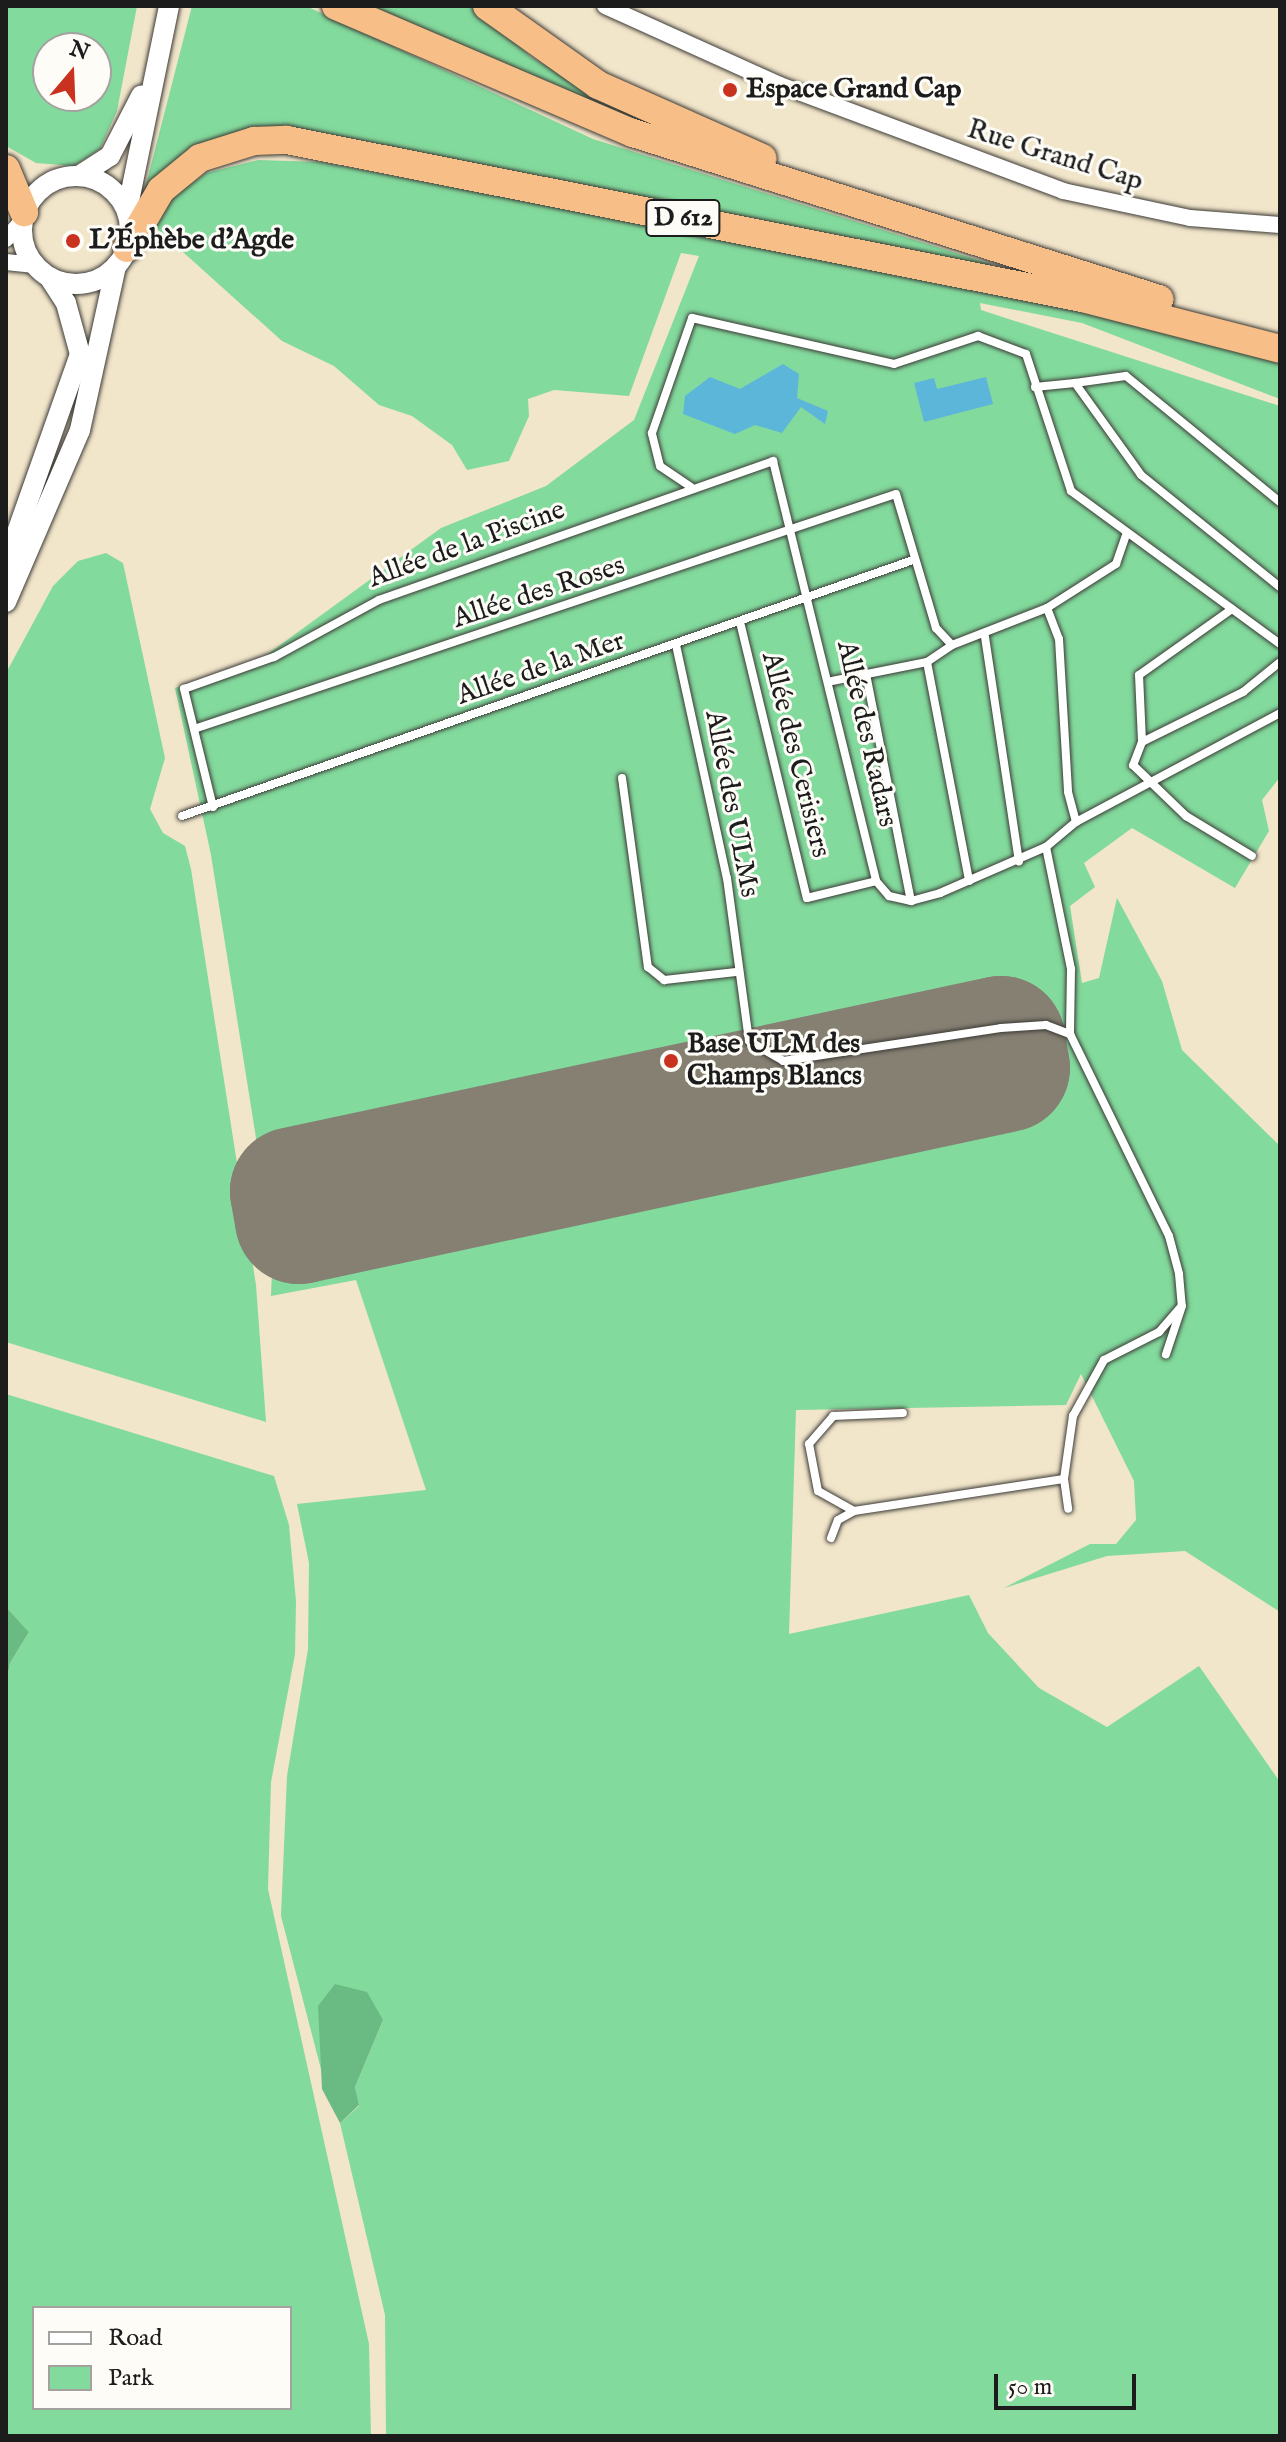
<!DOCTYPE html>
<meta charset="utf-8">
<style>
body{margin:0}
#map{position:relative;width:1286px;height:2442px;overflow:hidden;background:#f1e5ca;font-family:"IM FELL English",serif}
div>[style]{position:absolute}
.green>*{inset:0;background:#83da9d}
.forest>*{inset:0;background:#6aba84}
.water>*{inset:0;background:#5cb6da}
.runway>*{height:128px;margin:-64px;padding:0 64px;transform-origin:64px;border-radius:64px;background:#868073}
.roads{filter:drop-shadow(0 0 2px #3c3a36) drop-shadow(0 0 2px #3c3a36)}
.service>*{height:8px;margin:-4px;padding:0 4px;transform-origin:4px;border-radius:4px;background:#fff}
.minor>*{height:16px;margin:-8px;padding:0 8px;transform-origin:8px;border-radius:8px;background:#fff}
.tertiary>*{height:20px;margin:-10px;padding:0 10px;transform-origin:10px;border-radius:10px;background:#fff}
.tertiary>.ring{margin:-10px;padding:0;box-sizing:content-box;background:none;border:20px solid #fff;border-radius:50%}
.trunk>*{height:28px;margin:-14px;padding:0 14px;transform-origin:14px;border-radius:14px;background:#f7be87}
.dots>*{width:22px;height:22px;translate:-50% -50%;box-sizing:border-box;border:4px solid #fdfcf7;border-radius:50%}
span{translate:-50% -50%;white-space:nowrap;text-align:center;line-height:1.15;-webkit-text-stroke:6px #fdfcf7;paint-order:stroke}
.shield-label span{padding:2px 6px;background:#fdfcf7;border:2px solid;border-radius:6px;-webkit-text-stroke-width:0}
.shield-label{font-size:26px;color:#1c1c1c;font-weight:700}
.poi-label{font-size:28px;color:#1c1c1c;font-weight:700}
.left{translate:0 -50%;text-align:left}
.street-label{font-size:28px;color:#1c1c1c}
.frame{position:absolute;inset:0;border:8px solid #1c1c1c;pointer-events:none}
.legend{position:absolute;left:32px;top:2306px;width:260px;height:104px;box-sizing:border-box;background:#fdfcf7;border:2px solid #a3a29f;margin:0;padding:10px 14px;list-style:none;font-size:24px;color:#1c1c1c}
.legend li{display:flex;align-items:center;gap:16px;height:40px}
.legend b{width:40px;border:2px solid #a3a29f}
.north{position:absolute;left:32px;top:32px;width:80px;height:80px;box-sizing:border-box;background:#fdfcf7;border:2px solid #a3a29f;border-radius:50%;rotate:19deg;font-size:22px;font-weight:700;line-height:32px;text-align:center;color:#1c1c1c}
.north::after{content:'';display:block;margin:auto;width:28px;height:36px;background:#c8321e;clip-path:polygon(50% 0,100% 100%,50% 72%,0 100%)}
.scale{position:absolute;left:994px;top:2374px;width:142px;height:36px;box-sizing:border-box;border:4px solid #1c1c1c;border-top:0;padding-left:10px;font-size:24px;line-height:28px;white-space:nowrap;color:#1c1c1c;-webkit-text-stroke:6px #fdfcf7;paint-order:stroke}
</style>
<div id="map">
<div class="green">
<i style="clip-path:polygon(evenodd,6px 6px,137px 6px,117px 111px,100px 149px,74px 166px,36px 163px,6px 146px,6px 6px,48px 48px,96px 48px,96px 96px,48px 96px,48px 48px)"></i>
<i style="clip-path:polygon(192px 6px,306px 6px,593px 139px,991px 264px,984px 272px,260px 135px,142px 200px)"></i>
<i style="clip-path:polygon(372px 6px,474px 6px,531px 57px,668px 136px)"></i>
<i style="clip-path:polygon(258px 160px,321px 162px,1071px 306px,1280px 363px,1280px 399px,1082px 323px,980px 303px,981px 310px,1280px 406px,1280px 777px,1262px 800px,1269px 831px,1235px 888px,1132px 828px,1084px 863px,1095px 887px,1070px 906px,1082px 983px,1099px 978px,1117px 898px,1162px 981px,1182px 1050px,1280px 1146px,1280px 1612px,1185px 1551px,1107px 1556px,1004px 1588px,1090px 1544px,1116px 1544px,1136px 1520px,1134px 1481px,1081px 1374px,1066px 1405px,796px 1410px,789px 1634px,969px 1595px,988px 1633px,1039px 1688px,1107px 1727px,1199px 1666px,1280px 1782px,1280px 2436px,386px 2436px,385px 2315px,340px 2123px,359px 2106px,355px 2087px,383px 2020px,321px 2046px,322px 2073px,281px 1916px,287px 1776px,308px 1649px,309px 1563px,297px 1504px,426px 1490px,356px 1280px,271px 1296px,273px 1245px,211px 855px,175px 688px,265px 656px,441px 528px,546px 486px,634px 420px,699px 256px,681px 253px,629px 396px,554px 390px,528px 399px,529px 416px,509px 461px,467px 470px,452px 445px,412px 416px,379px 405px,334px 366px,282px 341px,154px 226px,171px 198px,206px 173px)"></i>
<i style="clip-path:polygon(106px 553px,123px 563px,165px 758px,150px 809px,163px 833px,185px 846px,191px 869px,256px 1285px,266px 1422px,6px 1342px,6px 673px,53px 586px,78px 561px)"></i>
<i style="clip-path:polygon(evenodd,6px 1394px,274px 1476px,289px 1525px,296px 1601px,295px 1654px,271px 1782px,268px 1889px,369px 2344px,371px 2436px,6px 2436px,6px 1685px,10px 1663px,29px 1632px,6px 1607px,6px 1394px,34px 2308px,290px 2308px,290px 2408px,34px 2408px,34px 2308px)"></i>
</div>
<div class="forest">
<i style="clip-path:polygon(6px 1607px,29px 1632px,10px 1663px,6px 1685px)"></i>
<i style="clip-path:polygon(335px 1984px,367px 1992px,383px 2020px,355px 2087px,359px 2105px,340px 2123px,322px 2089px,318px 2006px)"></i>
</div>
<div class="water">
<i style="clip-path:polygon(783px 364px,799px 374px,797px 398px,828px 411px,825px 424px,801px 407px,782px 433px,755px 425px,735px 434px,683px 414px,685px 396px,710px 377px,740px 389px)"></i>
<i style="clip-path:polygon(986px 377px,993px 404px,924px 422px,914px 383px,934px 378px,937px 389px)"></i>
</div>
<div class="runway">
<i style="left:1001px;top:1040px;width:28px;rotate:80deg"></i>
<i style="left:1006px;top:1068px;width:723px;rotate:167.87deg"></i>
<i style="left:299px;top:1220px;width:29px;rotate:-100deg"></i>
<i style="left:294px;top:1191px;width:723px;rotate:-12.06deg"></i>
</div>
<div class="roads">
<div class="service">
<i style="left:1075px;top:383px;width:51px;rotate:-7.8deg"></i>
<i style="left:1126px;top:376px;width:199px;rotate:39.3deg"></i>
<i style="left:1035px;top:387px;width:40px;rotate:-5.7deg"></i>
<i style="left:1075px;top:383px;width:113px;rotate:54.3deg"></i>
<i style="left:1141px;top:475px;width:179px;rotate:38.9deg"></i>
<i style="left:691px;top:487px;width:37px;rotate:-146deg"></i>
<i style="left:660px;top:466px;width:34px;rotate:-104deg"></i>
<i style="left:652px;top:433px;width:122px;rotate:-70.8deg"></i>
<i style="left:692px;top:318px;width:207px;rotate:12.8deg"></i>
<i style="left:894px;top:364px;width:89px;rotate:-18.4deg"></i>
<i style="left:978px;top:336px;width:51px;rotate:20.6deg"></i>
<i style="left:1026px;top:354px;width:144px;rotate:71.8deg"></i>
<i style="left:1071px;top:491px;width:259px;rotate:36.2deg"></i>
<i style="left:1047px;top:608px;width:33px;rotate:69deg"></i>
<i style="left:1059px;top:639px;width:153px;rotate:86.6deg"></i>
<i style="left:1068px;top:792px;width:31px;rotate:75deg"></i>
<i style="left:1232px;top:609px;width:114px;rotate:144.6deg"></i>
<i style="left:1139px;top:675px;width:67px;rotate:87.4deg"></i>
<i style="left:1142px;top:742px;width:113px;rotate:-26.3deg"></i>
<i style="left:1243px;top:692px;width:48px;rotate:-39deg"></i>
<i style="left:740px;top:622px;width:284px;rotate:76.4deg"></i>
<i style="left:807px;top:898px;width:71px;rotate:-13.8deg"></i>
<i style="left:876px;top:881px;width:20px;rotate:49deg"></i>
<i style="left:889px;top:896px;width:23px;rotate:13deg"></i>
<i style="left:911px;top:901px;width:30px;rotate:-15deg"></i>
<i style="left:940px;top:893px;width:116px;rotate:-23.5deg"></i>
<i style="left:1046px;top:847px;width:39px;rotate:-40deg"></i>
<i style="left:1076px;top:822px;width:231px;rotate:-28.1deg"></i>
<i style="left:985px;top:637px;width:227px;rotate:81.4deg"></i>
<i style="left:676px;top:645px;width:239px;rotate:77.7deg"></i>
<i style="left:727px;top:878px;width:164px;rotate:82.3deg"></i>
<i style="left:749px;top:1041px;width:39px;rotate:30deg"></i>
<i style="left:783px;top:1061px;width:220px;rotate:-8.6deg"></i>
<i style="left:1001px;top:1028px;width:45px;rotate:-3.8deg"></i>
<i style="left:1046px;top:1025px;width:26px;rotate:21deg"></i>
<i style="left:927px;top:662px;width:223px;rotate:79.1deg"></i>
<i style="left:866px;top:674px;width:231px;rotate:78.8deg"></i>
<i style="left:832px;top:681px;width:97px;rotate:-11.3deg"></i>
<i style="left:927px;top:662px;width:30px;rotate:-34deg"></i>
<i style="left:194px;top:729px;width:740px;rotate:-18.51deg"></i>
<i style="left:896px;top:494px;width:140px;rotate:73.4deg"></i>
<i style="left:936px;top:628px;width:23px;rotate:47deg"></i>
<i style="left:952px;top:645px;width:102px;rotate:-21.3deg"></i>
<i style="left:1047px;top:608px;width:82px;rotate:-32.5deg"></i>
<i style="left:1116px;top:564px;width:31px;rotate:-71deg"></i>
<i style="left:1142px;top:742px;width:25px;rotate:111deg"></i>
<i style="left:1133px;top:765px;width:74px;rotate:43.9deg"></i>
<i style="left:1186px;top:816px;width:77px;rotate:31.2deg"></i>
<i style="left:622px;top:778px;width:191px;rotate:82.2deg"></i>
<i style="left:648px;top:967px;width:21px;rotate:39deg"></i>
<i style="left:664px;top:980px;width:73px;rotate:-6.3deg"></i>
<i style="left:213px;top:807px;width:122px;rotate:-103.8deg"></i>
<i style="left:184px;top:689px;width:96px;rotate:-19.6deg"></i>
<i style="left:274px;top:657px;width:119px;rotate:-28.5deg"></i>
<i style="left:379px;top:600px;width:418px;rotate:-19.4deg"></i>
<i style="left:773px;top:461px;width:432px;rotate:76.2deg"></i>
<i style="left:182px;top:816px;width:775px;rotate:-19.3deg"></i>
<i style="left:1046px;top:847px;width:125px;rotate:78.4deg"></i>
<i style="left:1071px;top:969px;width:65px;rotate:90.9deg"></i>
<i style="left:1070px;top:1034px;width:225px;rotate:63.9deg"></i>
<i style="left:1169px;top:1236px;width:39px;rotate:75deg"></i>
<i style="left:1179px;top:1274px;width:32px;rotate:85deg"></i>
<i style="left:1182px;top:1306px;width:51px;rotate:108.4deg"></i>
<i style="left:1064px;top:1479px;width:64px;rotate:-81.9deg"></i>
<i style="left:1073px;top:1416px;width:64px;rotate:-61deg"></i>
<i style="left:1104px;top:1360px;width:62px;rotate:-27deg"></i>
<i style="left:1159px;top:1332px;width:33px;rotate:-49deg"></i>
<i style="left:854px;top:1511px;width:212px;rotate:-8.7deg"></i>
<i style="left:1064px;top:1479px;width:30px;rotate:82deg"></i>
<i style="left:831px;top:1538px;width:19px;rotate:-69deg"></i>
<i style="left:838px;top:1520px;width:18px;rotate:-29deg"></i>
<i style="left:854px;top:1511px;width:41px;rotate:-150.9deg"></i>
<i style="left:818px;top:1491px;width:48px;rotate:-100.8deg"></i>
<i style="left:809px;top:1444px;width:37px;rotate:-49deg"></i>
<i style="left:833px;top:1416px;width:70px;rotate:-2.5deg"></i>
</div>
<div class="minor">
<i style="left:605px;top:6px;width:192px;rotate:24.3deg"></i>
<i style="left:780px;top:85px;width:302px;rotate:20.5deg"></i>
<i style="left:1063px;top:191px;width:130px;rotate:12deg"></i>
<i style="left:1190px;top:218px;width:90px;rotate:4.4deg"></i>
<i style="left:6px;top:239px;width:24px;rotate:-48deg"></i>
<i style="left:6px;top:262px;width:29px;rotate:6deg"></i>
</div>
<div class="tertiary">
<i style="left:79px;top:176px;width:37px;rotate:-33deg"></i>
<i style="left:110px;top:156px;width:68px;rotate:-62.7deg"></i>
<i class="ring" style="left:22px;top:176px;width:88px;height:88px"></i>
<i style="left:127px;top:211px;width:209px;rotate:-78.4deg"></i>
<i style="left:6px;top:563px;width:222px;rotate:-70.5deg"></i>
<i style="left:80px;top:354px;width:53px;rotate:-105.4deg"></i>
<i style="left:66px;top:303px;width:31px;rotate:-123deg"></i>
<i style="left:6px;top:602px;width:187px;rotate:-66.7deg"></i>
<i style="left:80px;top:430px;width:168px;rotate:-77.6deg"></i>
</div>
<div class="trunk">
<i style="left:336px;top:6px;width:323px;rotate:23.2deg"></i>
<i style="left:633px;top:133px;width:552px;rotate:17.52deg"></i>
<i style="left:487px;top:6px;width:136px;rotate:35.4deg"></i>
<i style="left:598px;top:85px;width:180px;rotate:24deg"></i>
<i style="left:6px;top:169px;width:47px;rotate:67.3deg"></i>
<i style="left:127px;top:248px;width:67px;rotate:-59.6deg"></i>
<i style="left:161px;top:190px;width:50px;rotate:-39.4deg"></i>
<i style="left:200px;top:158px;width:57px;rotate:-17.5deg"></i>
<i style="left:254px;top:141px;width:33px;rotate:-2deg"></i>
<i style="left:287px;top:140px;width:811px;rotate:11.24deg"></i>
<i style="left:1082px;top:298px;width:204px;rotate:14.4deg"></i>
</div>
</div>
<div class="dots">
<i style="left:730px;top:90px;background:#c8321e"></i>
<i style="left:73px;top:241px;background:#c8321e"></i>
<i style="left:671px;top:1061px;background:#c8321e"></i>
</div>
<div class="shield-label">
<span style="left:683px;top:218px">D 612</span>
</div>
<div class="poi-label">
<span class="left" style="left:746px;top:90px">Espace Grand Cap</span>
<span class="left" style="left:89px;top:241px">L'Éphèbe d'Agde</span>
<span class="left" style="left:687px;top:1061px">Base ULM des<br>Champs Blancs</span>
</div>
<div class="street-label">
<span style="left:1055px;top:156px;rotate:17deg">Rue Grand Cap</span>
<span style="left:467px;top:545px;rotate:-20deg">Allée de la Piscine</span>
<span style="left:539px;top:593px;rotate:-18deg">Allée des Roses</span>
<span style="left:541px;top:669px;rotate:-19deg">Allée de la Mer</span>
<span style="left:866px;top:734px;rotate:77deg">Allée des Radars</span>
<span style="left:795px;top:755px;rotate:76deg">Allée des Cerisiers</span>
<span style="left:731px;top:804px;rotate:79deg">Allée des ULMs</span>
</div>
<div class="frame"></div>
<ul class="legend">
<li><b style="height:10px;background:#fff"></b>Road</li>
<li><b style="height:22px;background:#83da9d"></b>Park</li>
</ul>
<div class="north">N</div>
<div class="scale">50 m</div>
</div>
